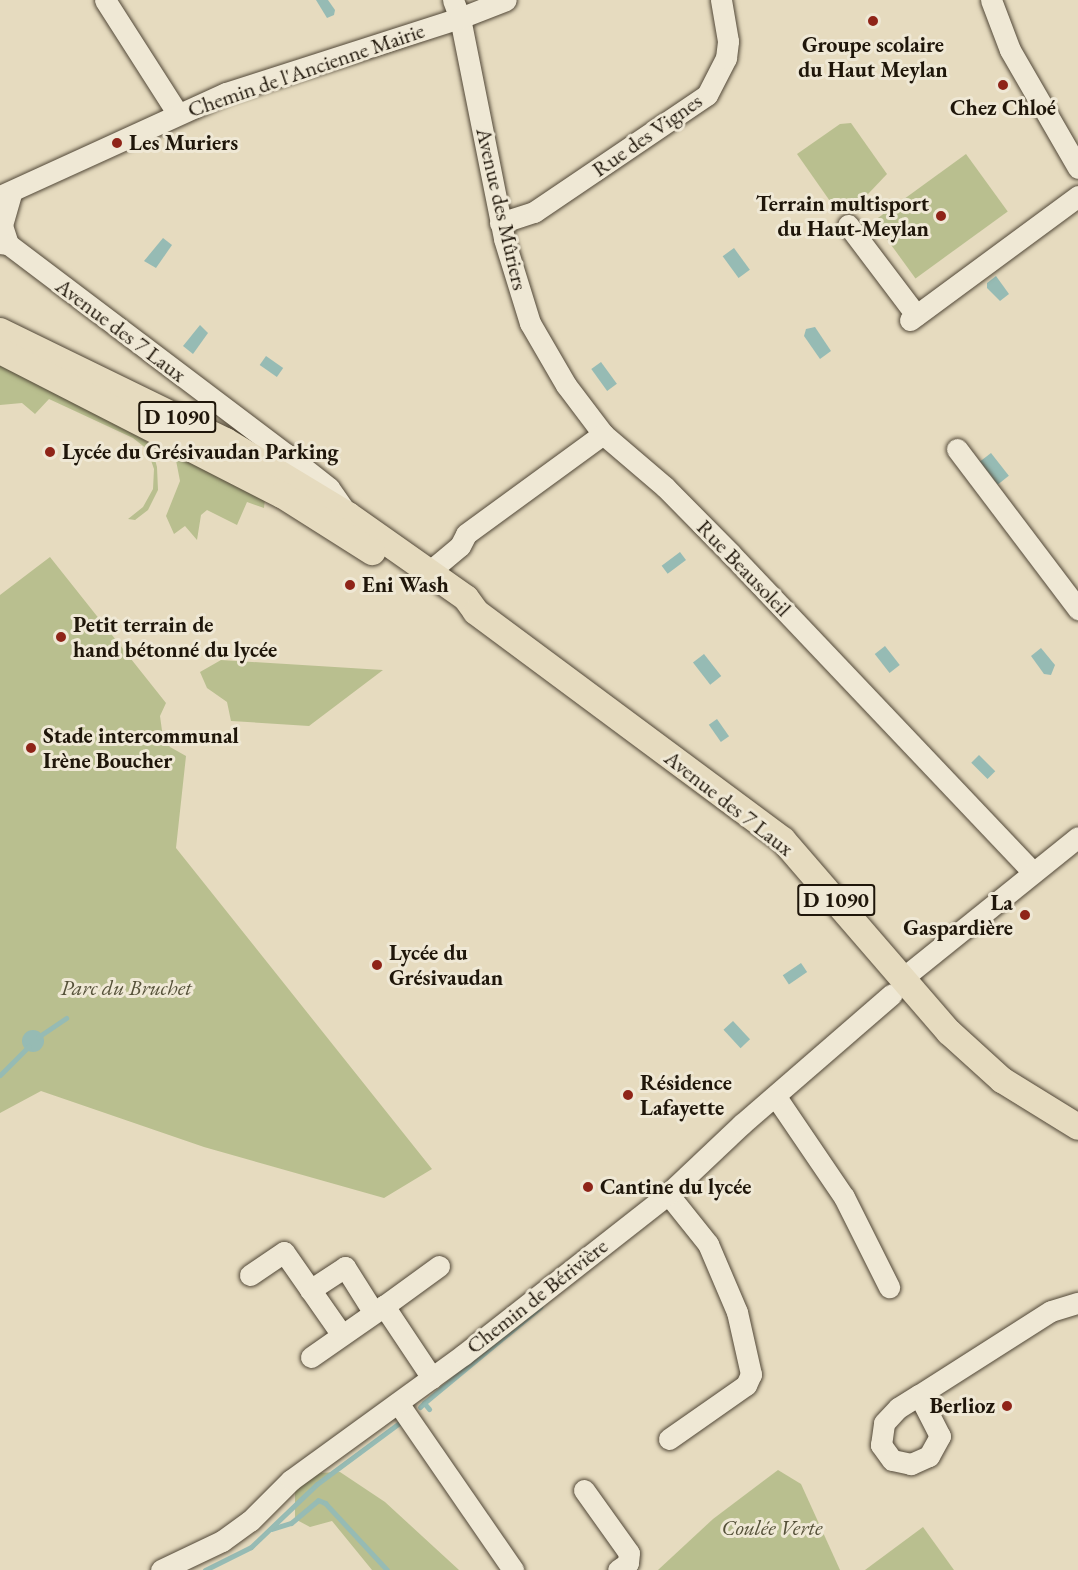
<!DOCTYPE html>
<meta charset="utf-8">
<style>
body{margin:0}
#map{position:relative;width:1078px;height:1570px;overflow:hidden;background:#e6dbbf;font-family:"EB Garamond",serif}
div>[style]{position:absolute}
.green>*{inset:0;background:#b9bf8f;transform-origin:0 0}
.water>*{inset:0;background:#96bbb4;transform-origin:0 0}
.round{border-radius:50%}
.stream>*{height:5px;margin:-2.5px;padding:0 2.5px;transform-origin:2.5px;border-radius:2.5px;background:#96bbb4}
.roads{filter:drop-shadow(0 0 2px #514737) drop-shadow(0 0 2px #514737)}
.minor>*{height:21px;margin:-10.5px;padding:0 10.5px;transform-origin:10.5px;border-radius:10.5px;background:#efe8d5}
.major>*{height:26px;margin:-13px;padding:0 13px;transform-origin:13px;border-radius:13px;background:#e6dbbf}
.dots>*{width:16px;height:16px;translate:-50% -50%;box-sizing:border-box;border:3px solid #efe8d5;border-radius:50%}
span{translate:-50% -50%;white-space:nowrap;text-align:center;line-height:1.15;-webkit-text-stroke:6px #efe8d5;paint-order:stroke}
.shield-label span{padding:2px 4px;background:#efe8d5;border:2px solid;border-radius:4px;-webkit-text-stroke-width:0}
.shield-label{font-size:21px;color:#1f160a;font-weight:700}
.poi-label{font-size:22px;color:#1f160a;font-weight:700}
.left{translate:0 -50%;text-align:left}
.right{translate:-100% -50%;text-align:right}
.street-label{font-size:22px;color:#1f160a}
.park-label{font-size:22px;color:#555139;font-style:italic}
</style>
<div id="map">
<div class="green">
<i style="clip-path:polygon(851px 123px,887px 174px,851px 212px,832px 204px,797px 154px,840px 124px)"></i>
<i style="left:966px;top:154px;width:71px;height:114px;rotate:54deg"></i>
<i style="clip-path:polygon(0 363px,134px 432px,151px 445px,157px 467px,158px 490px,148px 510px,135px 520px,128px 519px,143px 507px,153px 489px,154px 469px,147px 449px,133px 438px,49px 399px,35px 414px,22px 403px,0 405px)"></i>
<i style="clip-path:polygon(174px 450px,265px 498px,264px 508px,247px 502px,237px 525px,207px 510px,201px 515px,197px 540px,185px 526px,174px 534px,166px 516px,180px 481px)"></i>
<i style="clip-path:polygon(50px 557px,166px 703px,160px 716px,163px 738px,170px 747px,186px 756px,176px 848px,432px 1169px,384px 1198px,204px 1147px,41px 1091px,0 1113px,0 595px)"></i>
<i style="clip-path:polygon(221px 660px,383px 670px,309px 726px,231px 721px,227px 702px,207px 688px,200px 672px)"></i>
<i style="clip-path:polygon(778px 1470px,801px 1484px,840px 1570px,658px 1570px,713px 1519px)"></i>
<i style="clip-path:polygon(340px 1472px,385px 1502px,459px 1570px,372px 1570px,332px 1521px,310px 1527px,295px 1519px,295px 1491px,303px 1479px,316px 1473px)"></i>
<i style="clip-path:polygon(923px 1527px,954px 1570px,865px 1570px)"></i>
</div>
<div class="water">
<i style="clip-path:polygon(316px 0,328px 0,335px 10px,334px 15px,327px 18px)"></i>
<i style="clip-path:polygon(163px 238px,172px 245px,156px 268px,144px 261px)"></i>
<i style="left:734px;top:248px;width:27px;height:14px;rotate:54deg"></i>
<i style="clip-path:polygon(996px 276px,1009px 294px,1000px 301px,987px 288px,987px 283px)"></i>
<i style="clip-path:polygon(200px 325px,208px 333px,193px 354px,183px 346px)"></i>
<i style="clip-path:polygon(815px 327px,831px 351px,820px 359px,804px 336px,806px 329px)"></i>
<i style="left:266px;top:356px;width:21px;height:11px;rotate:35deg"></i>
<i style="left:601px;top:362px;width:27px;height:12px;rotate:54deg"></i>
<i style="left:991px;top:453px;width:29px;height:14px;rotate:52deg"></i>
<i style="left:680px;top:552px;width:10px;height:23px;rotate:53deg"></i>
<i style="left:885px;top:646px;width:24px;height:13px;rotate:52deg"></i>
<i style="clip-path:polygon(1041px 648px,1055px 665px,1051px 675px,1044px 674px,1031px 656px)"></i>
<i style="left:704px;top:654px;width:28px;height:14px;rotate:52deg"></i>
<i style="left:717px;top:719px;width:21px;height:10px;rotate:55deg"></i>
<i style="left:979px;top:755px;width:23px;height:11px;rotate:45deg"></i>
<i style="left:801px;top:963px;width:11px;height:22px;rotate:56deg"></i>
<i style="left:733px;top:1021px;width:25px;height:13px;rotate:47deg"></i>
<i class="round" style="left:22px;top:1030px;width:22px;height:22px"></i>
</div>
<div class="stream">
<i style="left:38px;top:1037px;width:34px;rotate:-34deg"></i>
<i style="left:0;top:1075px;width:41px;rotate:-45deg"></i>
<i style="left:424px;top:1403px;width:151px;rotate:-39.6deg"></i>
<i style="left:420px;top:1407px;width:6px;rotate:-45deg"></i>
<i style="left:424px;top:1403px;width:8px;rotate:50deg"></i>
<i style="left:271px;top:1529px;width:21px;rotate:-17deg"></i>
<i style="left:291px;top:1523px;width:35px;rotate:-40deg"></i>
<i style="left:318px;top:1500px;width:8px;rotate:23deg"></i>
<i style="left:325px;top:1503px;width:91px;rotate:47.2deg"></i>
<i style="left:205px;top:1570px;width:51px;rotate:-26.6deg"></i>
<i style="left:251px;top:1547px;width:91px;rotate:-43.7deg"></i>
<i style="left:317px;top:1484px;width:102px;rotate:-36.6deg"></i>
</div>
<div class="roads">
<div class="minor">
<i style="left:105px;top:0;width:135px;rotate:57.4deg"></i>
<i style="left:453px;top:0;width:19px;rotate:69deg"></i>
<i style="left:460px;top:18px;width:225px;rotate:78.7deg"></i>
<i style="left:504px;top:239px;width:88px;rotate:72.8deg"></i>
<i style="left:530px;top:323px;width:72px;rotate:59.9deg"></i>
<i style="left:566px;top:385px;width:61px;rotate:52.9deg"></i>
<i style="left:603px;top:434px;width:82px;rotate:40.5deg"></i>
<i style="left:665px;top:487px;width:94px;rotate:45.4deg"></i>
<i style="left:731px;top:554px;width:437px;rotate:46.5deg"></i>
<i style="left:991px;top:0;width:53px;rotate:69.2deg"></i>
<i style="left:1010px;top:50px;width:136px;rotate:60deg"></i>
<i style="left:0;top:196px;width:248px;rotate:-24.5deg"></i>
<i style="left:226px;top:93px;width:246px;rotate:-17.8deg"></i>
<i style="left:460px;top:18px;width:49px;rotate:-21.4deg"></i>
<i style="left:500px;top:223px;width:36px;rotate:-18deg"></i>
<i style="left:534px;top:212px;width:209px;rotate:-34.1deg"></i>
<i style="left:707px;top:95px;width:42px;rotate:-62.8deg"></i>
<i style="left:726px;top:58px;width:17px;rotate:-83deg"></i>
<i style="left:728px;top:41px;width:42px;rotate:-99.7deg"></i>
<i style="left:848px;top:225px;width:113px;rotate:52.9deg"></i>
<i style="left:0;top:243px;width:8px;rotate:7deg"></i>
<i style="left:8px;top:244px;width:348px;rotate:37.1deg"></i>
<i style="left:286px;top:454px;width:55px;rotate:38.3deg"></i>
<i style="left:329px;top:488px;width:29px;rotate:55deg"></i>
<i style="left:8px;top:244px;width:20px;rotate:-108deg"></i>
<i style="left:2px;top:225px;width:33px;rotate:-74deg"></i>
<i style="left:910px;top:320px;width:209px;rotate:-36.4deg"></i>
<i style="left:957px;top:449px;width:201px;rotate:52.9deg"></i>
<i style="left:430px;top:571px;width:39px;rotate:-40deg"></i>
<i style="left:460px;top:546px;width:13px;rotate:-63deg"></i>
<i style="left:466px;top:534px;width:170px;rotate:-36.1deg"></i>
<i style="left:904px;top:977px;width:223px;rotate:-38.8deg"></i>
<i style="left:776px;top:1097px;width:121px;rotate:55.8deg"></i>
<i style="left:844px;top:1197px;width:101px;rotate:63.4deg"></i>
<i style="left:668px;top:1194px;width:64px;rotate:51.3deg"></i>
<i style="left:708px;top:1244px;width:74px;rotate:66.9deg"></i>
<i style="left:737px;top:1312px;width:64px;rotate:77.3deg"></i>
<i style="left:751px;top:1374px;width:12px;rotate:114deg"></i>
<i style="left:746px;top:1385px;width:94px;rotate:145deg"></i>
<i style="left:250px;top:1275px;width:41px;rotate:-34.1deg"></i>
<i style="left:284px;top:1252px;width:101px;rotate:55.1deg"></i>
<i style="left:310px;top:1290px;width:42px;rotate:-33.3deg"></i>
<i style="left:345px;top:1267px;width:54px;rotate:57.8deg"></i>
<i style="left:311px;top:1357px;width:89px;rotate:-34.9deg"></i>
<i style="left:432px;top:1378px;width:87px;rotate:-123.7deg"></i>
<i style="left:384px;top:1306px;width:68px;rotate:-36deg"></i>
<i style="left:919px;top:1395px;width:46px;rotate:62.9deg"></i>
<i style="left:940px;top:1436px;width:23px;rotate:119deg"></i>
<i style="left:929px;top:1456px;width:20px;rotate:156deg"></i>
<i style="left:911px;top:1464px;width:19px;rotate:-168deg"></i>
<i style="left:892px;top:1460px;width:19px;rotate:-126deg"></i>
<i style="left:881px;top:1445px;width:22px;rotate:-82deg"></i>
<i style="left:884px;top:1423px;width:21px;rotate:-47deg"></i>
<i style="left:898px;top:1408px;width:25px;rotate:-32deg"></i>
<i style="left:919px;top:1395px;width:156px;rotate:-32.5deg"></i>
<i style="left:1051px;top:1311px;width:28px;rotate:-17deg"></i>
<i style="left:398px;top:1403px;width:203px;rotate:55.4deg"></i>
<i style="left:584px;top:1490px;width:77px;rotate:54.5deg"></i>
<i style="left:629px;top:1553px;width:10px;rotate:96deg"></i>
<i style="left:628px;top:1563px;width:12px;rotate:145deg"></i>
<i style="left:161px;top:1570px;width:68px;rotate:-25.4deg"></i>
<i style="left:222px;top:1541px;width:34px;rotate:-36deg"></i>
<i style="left:250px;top:1521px;width:58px;rotate:-45deg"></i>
<i style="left:291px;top:1480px;width:213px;rotate:-36deg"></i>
<i style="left:463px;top:1355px;width:261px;rotate:-38.1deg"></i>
<i style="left:668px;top:1194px;width:102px;rotate:-43.4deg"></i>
<i style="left:742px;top:1124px;width:198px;rotate:-40.9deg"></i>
</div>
<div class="major">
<i style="left:0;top:331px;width:251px;rotate:26deg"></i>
<i style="left:226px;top:441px;width:143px;rotate:31.2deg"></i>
<i style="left:348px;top:515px;width:144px;rotate:35.1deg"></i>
<i style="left:466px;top:598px;width:17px;rotate:54deg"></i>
<i style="left:476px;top:612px;width:382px;rotate:36.6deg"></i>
<i style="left:783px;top:840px;width:254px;rotate:49.2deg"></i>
<i style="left:949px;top:1032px;width:72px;rotate:42.2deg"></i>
<i style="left:1002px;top:1080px;width:89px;rotate:31.7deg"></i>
<i style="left:0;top:351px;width:317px;rotate:27.1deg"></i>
<i style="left:282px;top:495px;width:107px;rotate:32.3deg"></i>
</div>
</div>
<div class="dots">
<i style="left:873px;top:21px;background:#8f2418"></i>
<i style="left:1003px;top:85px;background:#8f2418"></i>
<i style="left:117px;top:143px;background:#8f2418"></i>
<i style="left:941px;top:216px;background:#8f2418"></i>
<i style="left:50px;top:452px;background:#8f2418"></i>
<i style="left:350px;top:585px;background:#8f2418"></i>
<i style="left:61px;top:637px;background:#8f2418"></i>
<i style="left:31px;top:748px;background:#8f2418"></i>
<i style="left:1025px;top:915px;background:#8f2418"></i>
<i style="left:377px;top:965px;background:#8f2418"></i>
<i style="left:628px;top:1095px;background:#8f2418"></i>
<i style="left:588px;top:1187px;background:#8f2418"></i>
<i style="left:1007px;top:1406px;background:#8f2418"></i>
</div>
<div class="shield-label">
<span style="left:177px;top:417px">D 1090</span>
<span style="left:836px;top:900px">D 1090</span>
</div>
<div class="poi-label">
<span style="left:873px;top:57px">Groupe scolaire<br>du Haut Meylan</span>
<span style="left:1003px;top:108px">Chez Chloé</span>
<span class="left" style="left:129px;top:143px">Les Muriers</span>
<span class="right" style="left:929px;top:216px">Terrain multisport<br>du Haut-Meylan</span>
<span class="left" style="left:62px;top:452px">Lycée du Grésivaudan Parking</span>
<span class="left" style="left:362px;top:585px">Eni Wash</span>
<span class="left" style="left:73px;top:637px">Petit terrain de<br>hand bétonné du lycée</span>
<span class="left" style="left:43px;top:748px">Stade intercommunal<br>Irène Boucher</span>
<span class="right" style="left:1013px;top:915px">La<br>Gaspardière</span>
<span class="left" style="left:389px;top:965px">Lycée du<br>Grésivaudan</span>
<span class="left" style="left:640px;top:1095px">Résidence<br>Lafayette</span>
<span class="left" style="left:600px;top:1187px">Cantine du lycée</span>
<span class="right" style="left:995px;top:1406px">Berlioz</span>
</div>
<div class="street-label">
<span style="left:306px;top:70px;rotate:-19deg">Chemin de l'Ancienne Mairie</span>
<span style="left:647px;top:135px;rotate:-35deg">Rue des Vignes</span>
<span style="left:502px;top:209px;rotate:77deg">Avenue des Mûriers</span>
<span style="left:121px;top:330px;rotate:37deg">Avenue des 7 Laux</span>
<span style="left:744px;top:568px;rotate:46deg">Rue Beausoleil</span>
<span style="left:729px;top:803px;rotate:38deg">Avenue des 7 Laux</span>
<span style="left:537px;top:1296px;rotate:-38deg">Chemin de Bérivière</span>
</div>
<div class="park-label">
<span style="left:126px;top:988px">Parc du Bruchet</span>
<span style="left:772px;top:1528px">Coulée Verte</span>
</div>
</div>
